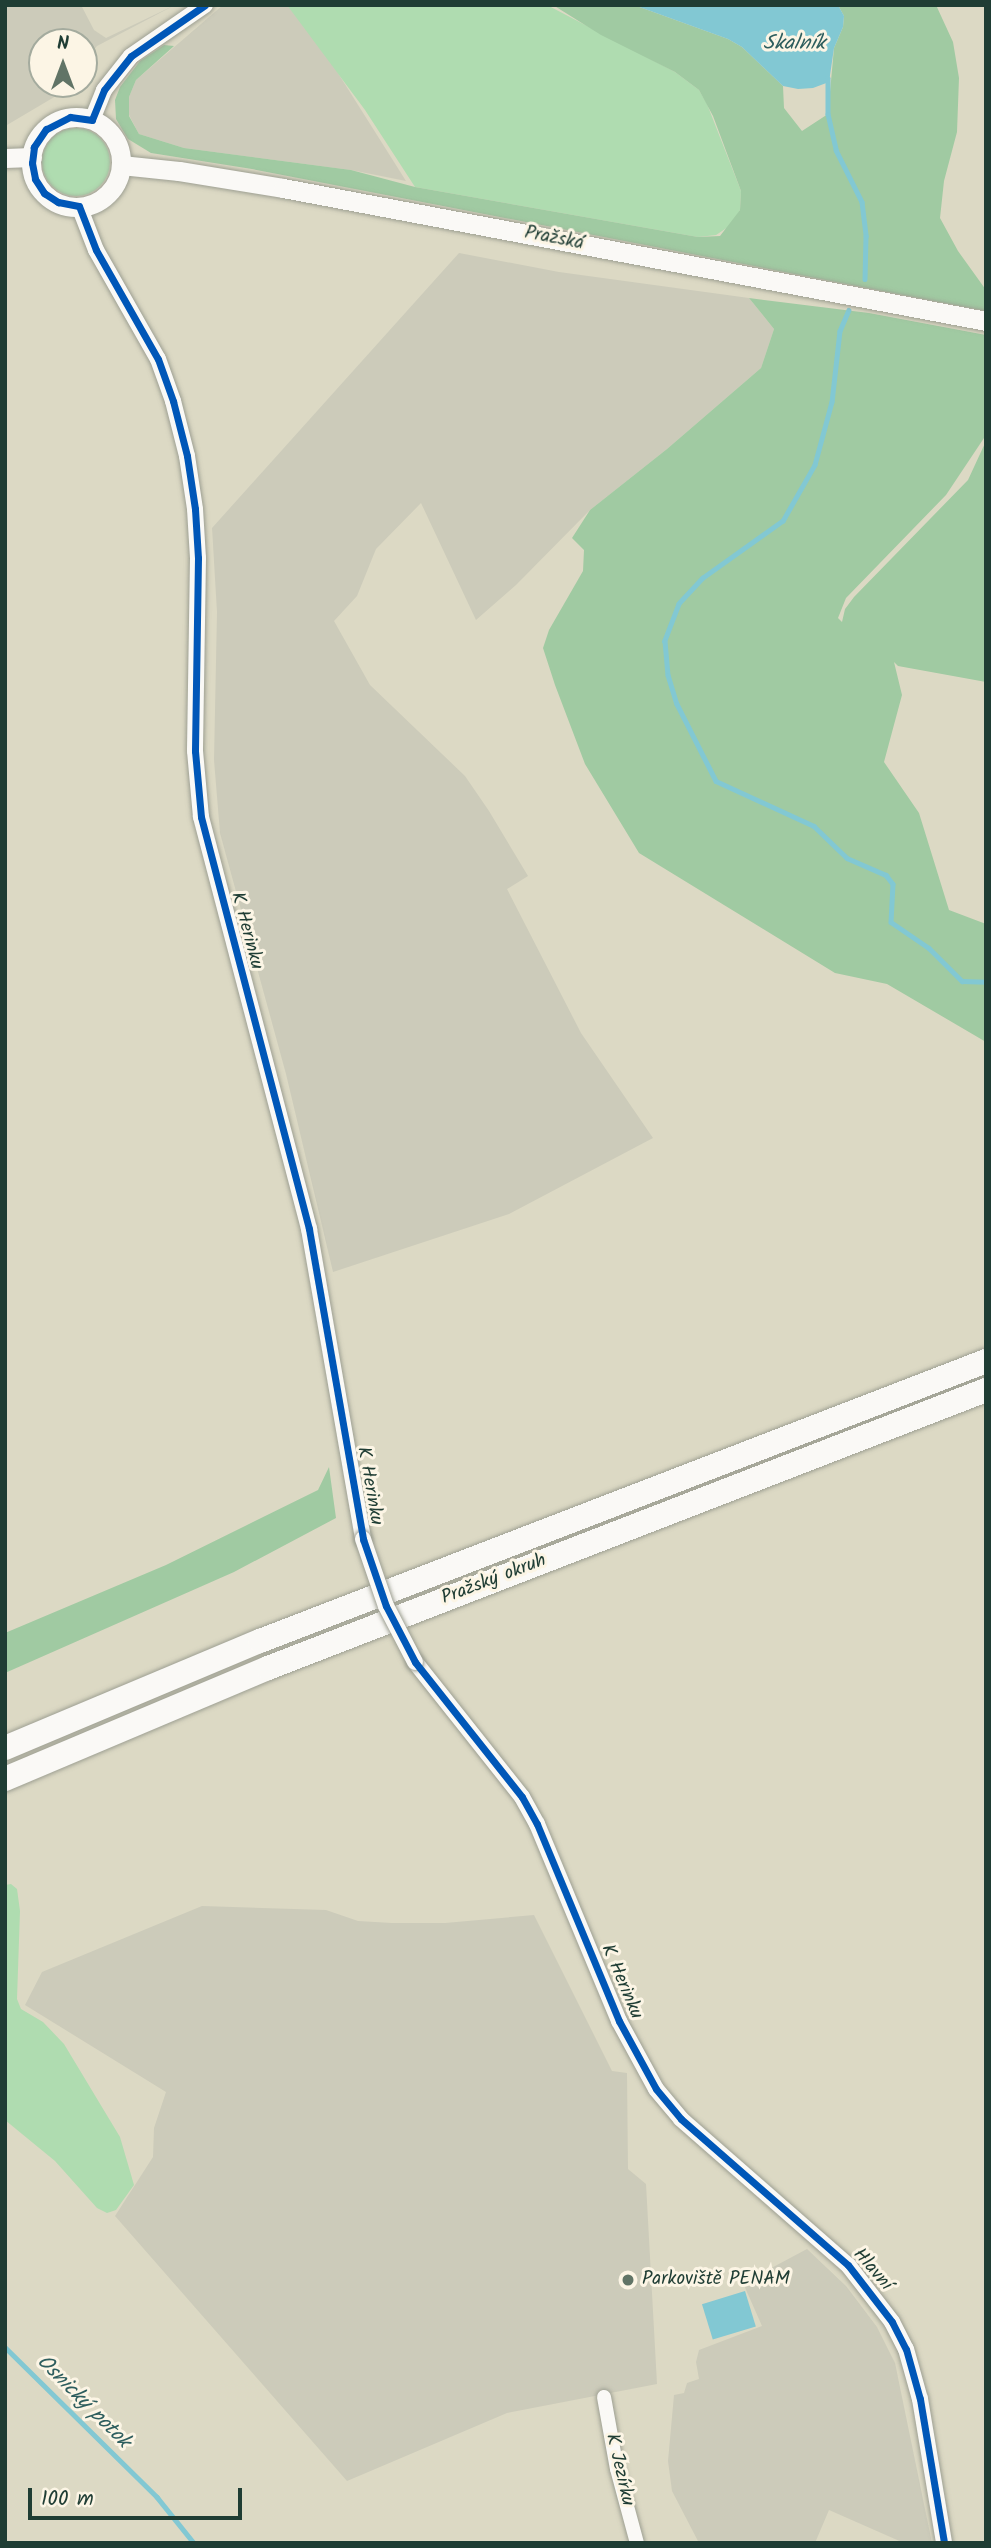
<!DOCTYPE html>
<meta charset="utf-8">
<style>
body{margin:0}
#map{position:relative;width:991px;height:2548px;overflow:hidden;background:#dcd9c4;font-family:Kalam,sans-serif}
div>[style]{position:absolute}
.industrial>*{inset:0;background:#cccbba}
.green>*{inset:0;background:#afdcb0}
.round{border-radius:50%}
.forest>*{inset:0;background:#a0caa2}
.water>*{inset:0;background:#82c8d3;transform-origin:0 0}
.stream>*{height:4.5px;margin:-2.25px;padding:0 2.25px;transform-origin:2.25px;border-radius:2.25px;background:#82c8d3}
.roads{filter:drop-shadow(0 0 2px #9d9f92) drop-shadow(0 0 2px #9d9f92)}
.minor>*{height:14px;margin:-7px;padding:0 7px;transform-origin:7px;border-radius:7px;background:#faf9f6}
.tertiary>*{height:16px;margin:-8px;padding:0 8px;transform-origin:8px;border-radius:8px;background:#faf9f6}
.secondary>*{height:19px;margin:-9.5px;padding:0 9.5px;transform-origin:9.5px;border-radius:9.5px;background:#faf9f6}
.secondary>.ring{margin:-9.5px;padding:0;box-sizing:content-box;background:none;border:19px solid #faf9f6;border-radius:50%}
.motorway>*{height:24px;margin:-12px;padding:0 12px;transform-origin:12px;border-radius:12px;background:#faf9f6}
.bridges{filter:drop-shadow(0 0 2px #9d9f92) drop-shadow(0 0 2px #9d9f92)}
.tertiary-bridge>*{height:16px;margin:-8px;padding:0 8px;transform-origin:8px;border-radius:8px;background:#faf9f6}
.cycleway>*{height:7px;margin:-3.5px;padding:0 3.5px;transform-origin:3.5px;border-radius:3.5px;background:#0057b8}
.dots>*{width:19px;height:19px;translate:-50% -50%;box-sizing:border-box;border:4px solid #fcf5e5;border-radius:50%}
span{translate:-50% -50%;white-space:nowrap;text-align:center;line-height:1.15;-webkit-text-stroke:6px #fcf5e5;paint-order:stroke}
.street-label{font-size:19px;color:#1f3d34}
.poi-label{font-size:19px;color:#1f3d34}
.left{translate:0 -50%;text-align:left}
.water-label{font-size:21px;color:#2e5e5e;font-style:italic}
.frame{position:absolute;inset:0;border:7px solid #1f3d34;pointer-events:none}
.north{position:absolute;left:28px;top:28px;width:70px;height:70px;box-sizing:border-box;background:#fcf5e5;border:2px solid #a4ab9e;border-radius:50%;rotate:0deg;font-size:19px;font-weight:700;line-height:28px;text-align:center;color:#1f3d34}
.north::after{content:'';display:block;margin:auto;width:24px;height:32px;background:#617466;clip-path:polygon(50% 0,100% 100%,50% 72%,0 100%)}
.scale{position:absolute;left:28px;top:2488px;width:214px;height:32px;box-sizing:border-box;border:4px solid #1f3d34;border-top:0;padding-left:9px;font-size:21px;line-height:24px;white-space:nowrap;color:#1f3d34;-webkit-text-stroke:5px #fcf5e5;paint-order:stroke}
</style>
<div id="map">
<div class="industrial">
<i style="clip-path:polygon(5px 5px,81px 5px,94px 30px,106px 38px,175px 5px,97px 46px,84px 62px,84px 42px,42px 42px,42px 84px,66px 84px,56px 96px,7px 125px)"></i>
<i style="clip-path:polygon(223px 5px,295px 5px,406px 181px,351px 170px,184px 148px,139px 134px,129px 115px,129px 97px,136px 80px)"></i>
<i style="clip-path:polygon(459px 253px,559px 272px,749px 298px,774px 329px,761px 368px,667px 449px,590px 510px,516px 585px,476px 620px,421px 503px,376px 549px,357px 596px,334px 621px,370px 685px,465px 776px,489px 811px,528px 876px,507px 889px,581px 1033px,653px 1138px,509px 1214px,333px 1272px,286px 1074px,220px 833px,214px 760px,217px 612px,212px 528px)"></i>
<i style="clip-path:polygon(202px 1906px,326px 1910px,358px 1921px,392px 1923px,445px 1923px,534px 1915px,612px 2071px,627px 2073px,628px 2169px,646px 2184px,657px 2384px,507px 2413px,347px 2481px,115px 2216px,153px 2157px,154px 2128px,166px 2092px,25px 2005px,42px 1972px)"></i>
<i style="clip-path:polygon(807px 2249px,846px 2286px,877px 2327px,895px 2363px,932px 2543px,904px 2543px,829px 2510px,815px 2543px,699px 2543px,672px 2491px,668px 2461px,674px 2395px,684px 2393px,687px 2383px,699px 2379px,696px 2362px,699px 2350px,762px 2326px,743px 2283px)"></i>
</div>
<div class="green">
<i style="clip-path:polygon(287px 5px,547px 5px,675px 72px,699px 90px,707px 104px,741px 191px,740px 210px,731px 225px,716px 235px,698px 237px,415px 187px,365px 110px)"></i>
<i class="round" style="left:42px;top:128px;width:68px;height:68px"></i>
<i style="clip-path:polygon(11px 1884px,17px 1889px,20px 1911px,17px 1999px,21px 2009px,43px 2022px,64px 2044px,120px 2137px,134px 2185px,116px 2210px,107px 2213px,97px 2208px,55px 2161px,5px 2120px,5px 1885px)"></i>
</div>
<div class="forest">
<i style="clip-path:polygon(553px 5px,634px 5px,728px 39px,742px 47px,783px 86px,784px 108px,802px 131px,828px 114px,834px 48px,843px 27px,844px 16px,838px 5px,936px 5px,953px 42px,959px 78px,957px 132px,944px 181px,940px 218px,958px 251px,986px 290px,986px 311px,252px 169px,151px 153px,128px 139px,116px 119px,115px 100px,120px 87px,140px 61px,164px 45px,174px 46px,136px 80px,129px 97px,129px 116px,139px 134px,184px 148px,351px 170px,415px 187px,698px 237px,720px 236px,740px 210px,741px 191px,713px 116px,699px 90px,675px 72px,601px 35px)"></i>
<i style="clip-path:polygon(749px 298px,869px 313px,986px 335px,986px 435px,946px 495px,846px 598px,838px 618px,842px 622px,845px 609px,854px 597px,968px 480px,986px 441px,986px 682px,898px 666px,894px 662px,902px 695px,884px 762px,919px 813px,949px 910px,986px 924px,986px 1042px,887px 984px,835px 973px,639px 853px,585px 764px,555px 685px,543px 648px,549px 630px,583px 571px,584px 550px,572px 538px,590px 510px,667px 449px,761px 368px,774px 329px)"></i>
<i style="clip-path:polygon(329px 1467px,336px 1518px,234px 1572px,5px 1673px,5px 1633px,166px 1565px,318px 1490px)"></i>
</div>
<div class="water">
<i style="clip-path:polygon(634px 5px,838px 5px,844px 16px,843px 27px,834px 48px,829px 82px,813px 88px,798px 89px,783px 86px,742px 47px,728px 39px)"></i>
<i style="left:745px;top:2291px;width:37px;height:45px;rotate:73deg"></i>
</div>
<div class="stream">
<i style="left:828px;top:78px;width:36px;rotate:90deg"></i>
<i style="left:828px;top:114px;width:37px;rotate:77deg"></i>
<i style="left:836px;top:150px;width:58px;rotate:63.4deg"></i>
<i style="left:862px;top:202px;width:34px;rotate:83deg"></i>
<i style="left:866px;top:236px;width:43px;rotate:91.3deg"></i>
<i style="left:849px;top:310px;width:23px;rotate:113deg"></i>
<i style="left:840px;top:331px;width:71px;rotate:96.4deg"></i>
<i style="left:832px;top:402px;width:65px;rotate:105.1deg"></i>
<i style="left:815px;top:465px;width:64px;rotate:119.7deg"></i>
<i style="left:783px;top:521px;width:98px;rotate:144.5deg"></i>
<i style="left:703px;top:578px;width:35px;rotate:133deg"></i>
<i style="left:679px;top:604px;width:40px;rotate:111deg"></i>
<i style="left:665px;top:641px;width:34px;rotate:85deg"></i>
<i style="left:668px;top:675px;width:30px;rotate:73deg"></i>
<i style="left:677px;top:704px;width:86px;rotate:63.1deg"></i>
<i style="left:716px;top:781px;width:108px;rotate:24.7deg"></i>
<i style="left:814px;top:826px;width:46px;rotate:44.1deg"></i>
<i style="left:847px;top:858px;width:43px;rotate:23.6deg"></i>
<i style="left:886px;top:875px;width:11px;rotate:52deg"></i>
<i style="left:893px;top:884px;width:38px;rotate:93deg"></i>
<i style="left:891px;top:922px;width:46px;rotate:34.4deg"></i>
<i style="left:929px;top:948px;width:47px;rotate:45deg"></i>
<i style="left:962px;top:981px;width:24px;rotate:2deg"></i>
<i style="left:5px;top:2347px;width:214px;rotate:44.6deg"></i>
<i style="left:157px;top:2497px;width:59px;rotate:51.2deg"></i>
</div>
<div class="roads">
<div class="minor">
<i style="left:604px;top:2397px;width:73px;rotate:79.8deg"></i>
<i style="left:617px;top:2469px;width:77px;rotate:74.9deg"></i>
</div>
<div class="tertiary">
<i style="left:92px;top:120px;width:32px;rotate:-68deg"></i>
<i style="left:104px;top:90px;width:43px;rotate:-51.5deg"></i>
<i style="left:131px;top:56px;width:90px;rotate:-34.6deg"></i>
<i style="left:79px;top:206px;width:47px;rotate:68.9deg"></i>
<i style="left:96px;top:250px;width:125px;rotate:60.4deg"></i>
<i style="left:158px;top:359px;width:45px;rotate:70.3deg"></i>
<i style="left:173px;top:401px;width:57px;rotate:75.7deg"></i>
<i style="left:187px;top:456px;width:54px;rotate:81.4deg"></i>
<i style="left:195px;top:509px;width:49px;rotate:86.5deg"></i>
<i style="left:198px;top:558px;width:193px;rotate:90.9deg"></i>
<i style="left:195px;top:751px;width:66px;rotate:84.8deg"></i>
<i style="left:201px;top:817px;width:426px;rotate:75.3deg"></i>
<i style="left:309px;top:1229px;width:315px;rotate:80.1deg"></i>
<i style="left:415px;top:1662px;width:172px;rotate:51.6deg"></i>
<i style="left:522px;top:1797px;width:31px;rotate:61deg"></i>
<i style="left:537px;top:1824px;width:213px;rotate:67.4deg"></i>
<i style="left:619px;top:2021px;width:77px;rotate:61.4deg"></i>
<i style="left:656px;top:2089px;width:39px;rotate:50deg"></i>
<i style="left:681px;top:2119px;width:222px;rotate:41.2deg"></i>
<i style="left:848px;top:2265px;width:72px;rotate:52.3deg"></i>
<i style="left:892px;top:2322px;width:30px;rotate:63deg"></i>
<i style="left:906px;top:2349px;width:52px;rotate:74.4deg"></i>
<i style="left:920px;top:2399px;width:146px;rotate:80.5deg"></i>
</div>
<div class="secondary">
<i class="ring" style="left:31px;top:117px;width:71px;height:71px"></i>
<i style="left:5px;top:158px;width:27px;rotate:-2deg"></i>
<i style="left:121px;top:165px;width:58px;rotate:5.9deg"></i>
<i style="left:179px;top:171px;width:105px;rotate:9.3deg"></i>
<i style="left:283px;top:188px;width:715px;rotate:10.71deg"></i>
</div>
<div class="motorway">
<i style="left:5px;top:1748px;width:277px;rotate:-22.8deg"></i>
<i style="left:260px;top:1641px;width:778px;rotate:-21.09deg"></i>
<i style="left:5px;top:1779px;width:285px;rotate:-22.9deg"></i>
<i style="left:268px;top:1668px;width:770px;rotate:-21.17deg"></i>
</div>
</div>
<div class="bridges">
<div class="tertiary-bridge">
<i style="left:363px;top:1539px;width:71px;rotate:71.1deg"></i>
<i style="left:386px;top:1606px;width:63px;rotate:62.6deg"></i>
</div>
</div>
<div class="cycleway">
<i style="left:205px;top:5px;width:90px;rotate:145.4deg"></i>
<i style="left:131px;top:56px;width:43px;rotate:128.5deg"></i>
<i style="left:104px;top:90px;width:32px;rotate:112deg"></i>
<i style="left:92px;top:120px;width:22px;rotate:-172deg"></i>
<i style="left:70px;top:117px;width:27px;rotate:153deg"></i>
<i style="left:46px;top:129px;width:22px;rotate:124deg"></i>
<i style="left:34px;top:147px;width:16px;rotate:97deg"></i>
<i style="left:32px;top:163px;width:16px;rotate:79deg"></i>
<i style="left:35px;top:179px;width:17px;rotate:57deg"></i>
<i style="left:44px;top:193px;width:17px;rotate:33deg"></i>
<i style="left:58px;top:202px;width:21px;rotate:11deg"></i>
<i style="left:79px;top:206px;width:47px;rotate:68.9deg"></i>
<i style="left:96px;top:250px;width:125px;rotate:60.4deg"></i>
<i style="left:158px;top:359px;width:45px;rotate:70.3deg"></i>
<i style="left:173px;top:401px;width:57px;rotate:75.7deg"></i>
<i style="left:187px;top:456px;width:54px;rotate:81.4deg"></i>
<i style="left:195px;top:509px;width:49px;rotate:86.5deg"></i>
<i style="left:198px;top:558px;width:193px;rotate:90.9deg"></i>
<i style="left:195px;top:751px;width:66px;rotate:84.8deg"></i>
<i style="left:201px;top:817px;width:426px;rotate:75.3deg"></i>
<i style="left:309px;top:1229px;width:315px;rotate:80.1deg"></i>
<i style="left:363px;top:1539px;width:71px;rotate:71.1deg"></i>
<i style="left:386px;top:1606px;width:63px;rotate:62.6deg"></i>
<i style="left:415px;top:1662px;width:172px;rotate:51.6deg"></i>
<i style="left:522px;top:1797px;width:31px;rotate:61deg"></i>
<i style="left:537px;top:1824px;width:213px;rotate:67.4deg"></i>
<i style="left:619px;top:2021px;width:77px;rotate:61.4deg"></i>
<i style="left:656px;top:2089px;width:39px;rotate:50deg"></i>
<i style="left:681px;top:2119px;width:222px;rotate:41.2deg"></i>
<i style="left:848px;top:2265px;width:72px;rotate:52.3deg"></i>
<i style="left:892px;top:2322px;width:30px;rotate:63deg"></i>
<i style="left:906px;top:2349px;width:52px;rotate:74.4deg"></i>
<i style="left:920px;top:2399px;width:146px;rotate:80.5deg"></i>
</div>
<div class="dots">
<i style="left:628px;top:2280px;background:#617466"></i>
</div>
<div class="street-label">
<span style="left:554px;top:239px;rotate:11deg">Pražská</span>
<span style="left:246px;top:931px;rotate:75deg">K Herinku</span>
<span style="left:369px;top:1486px;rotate:80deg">K Herinku</span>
<span style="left:494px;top:1580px;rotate:-21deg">Pražský okruh</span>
<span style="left:621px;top:1982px;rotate:67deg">K Herinku</span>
<span style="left:872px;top:2270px;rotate:49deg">Hlavní</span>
<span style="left:619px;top:2470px;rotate:77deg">K Jezírku</span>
</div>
<div class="poi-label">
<span class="left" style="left:642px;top:2280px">Parkoviště PENAM</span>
</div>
<div class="water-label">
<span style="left:794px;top:44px">Skalník</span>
<span style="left:83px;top:2402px;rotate:45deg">Osnický potok</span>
</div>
<div class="frame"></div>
<div class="north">N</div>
<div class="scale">100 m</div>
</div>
